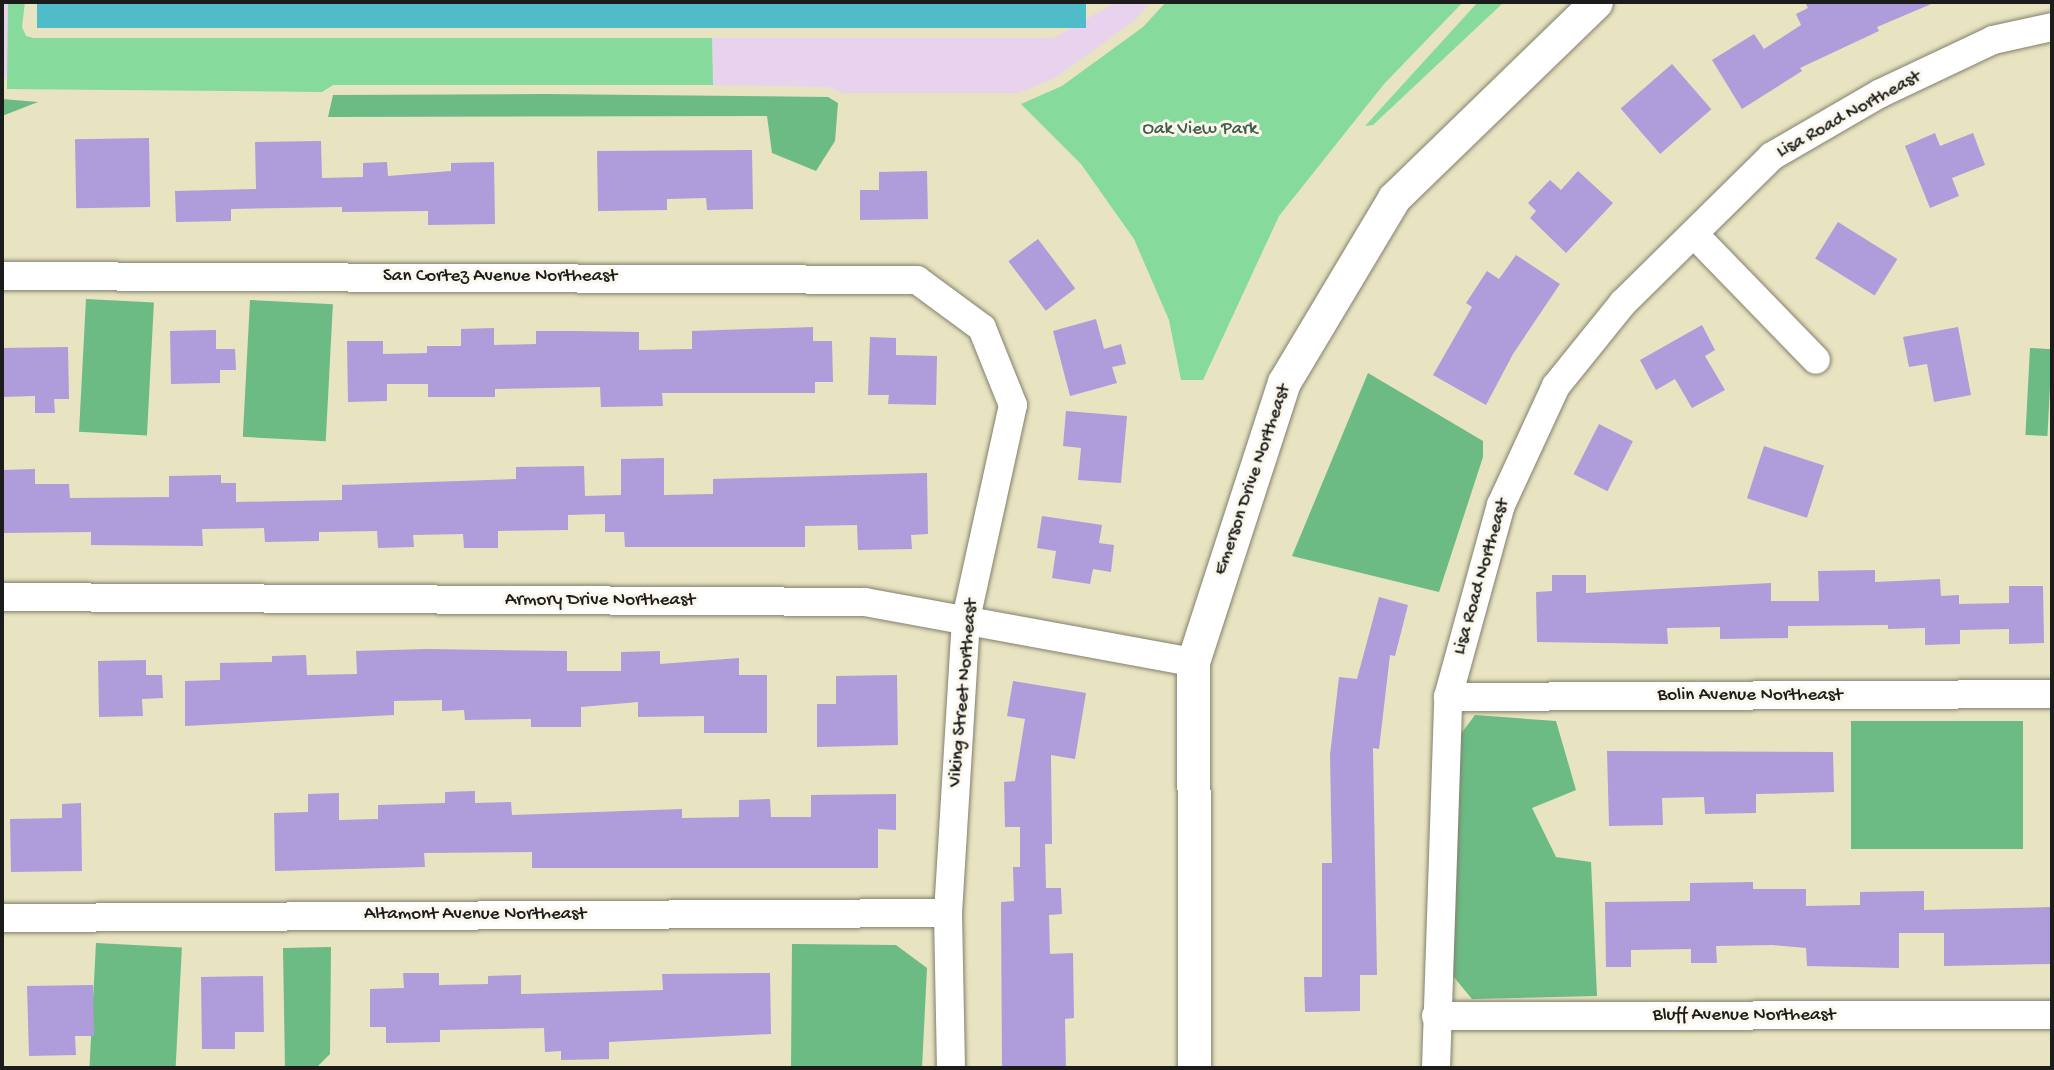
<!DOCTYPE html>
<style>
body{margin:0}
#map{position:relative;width:2054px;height:1070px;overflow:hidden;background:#e8e3c1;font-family:"Gochi Hand",sans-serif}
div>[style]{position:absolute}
.built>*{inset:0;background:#e9d2ed}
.green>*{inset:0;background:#86da9c}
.forest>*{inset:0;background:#6cba84;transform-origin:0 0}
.water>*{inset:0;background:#50bcca;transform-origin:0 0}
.building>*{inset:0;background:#af9cdb;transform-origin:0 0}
.roads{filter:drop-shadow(0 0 2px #82806e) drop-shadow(0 0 2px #82806e)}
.minor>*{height:28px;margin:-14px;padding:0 14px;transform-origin:14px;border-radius:14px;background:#fff}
.tertiary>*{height:33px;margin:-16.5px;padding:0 16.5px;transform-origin:16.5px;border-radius:16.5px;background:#fff}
span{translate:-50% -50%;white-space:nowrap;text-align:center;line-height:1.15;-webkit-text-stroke:6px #fbf7ec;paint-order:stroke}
.street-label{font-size:19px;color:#1c1c1c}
.park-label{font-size:19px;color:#415e49}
.frame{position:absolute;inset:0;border:4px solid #1c1c1c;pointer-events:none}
</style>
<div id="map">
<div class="built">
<i style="clip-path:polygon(2px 2px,8px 2px,7px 78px,2px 78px)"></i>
<i style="clip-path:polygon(1116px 2px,1151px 2px,1135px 20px,1055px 78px,1019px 93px,842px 93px,828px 87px,713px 85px,712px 38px,1054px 38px)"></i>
</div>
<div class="green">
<i style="clip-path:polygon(8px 2px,25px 2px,22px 27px,26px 36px,33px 38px,712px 38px,713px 85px,333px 85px,322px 92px,7px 89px)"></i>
<i style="clip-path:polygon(1166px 2px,1463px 2px,1384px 84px,1279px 216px,1203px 380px,1181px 380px,1169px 320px,1134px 239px,1081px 164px,1021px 104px,1062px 86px,1143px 27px)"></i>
<i style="clip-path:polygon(1478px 2px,1504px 2px,1373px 125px,1365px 126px)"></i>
</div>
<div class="forest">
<i style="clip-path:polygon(544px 94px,828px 97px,838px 103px,835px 141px,816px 171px,772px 153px,767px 116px,328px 117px,333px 95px)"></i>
<i style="clip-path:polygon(2px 99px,38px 102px,2px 116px)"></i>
<i style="left:86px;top:299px;width:68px;height:133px;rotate:3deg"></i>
<i style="left:250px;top:300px;width:83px;height:137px;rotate:3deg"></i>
<i style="left:2030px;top:348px;width:22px;height:87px;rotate:3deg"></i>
<i style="clip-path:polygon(1368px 373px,1483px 441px,1483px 457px,1439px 592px,1292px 556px)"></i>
<i style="clip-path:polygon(1475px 715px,1556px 721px,1576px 790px,1532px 808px,1556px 857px,1591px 862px,1597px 996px,1472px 999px,1453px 976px,1454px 743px)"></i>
<i style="left:1851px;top:721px;width:172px;height:128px"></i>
<i style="left:96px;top:943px;width:86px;height:125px;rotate:3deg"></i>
<i style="clip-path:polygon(792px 944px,896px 945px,927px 968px,922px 1068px,791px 1068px)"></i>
<i style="clip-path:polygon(331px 947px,330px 1054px,316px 1068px,285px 1068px,283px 948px)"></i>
</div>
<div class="water">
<i style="left:37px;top:2px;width:1049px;height:26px"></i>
</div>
<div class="building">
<i style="clip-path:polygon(1805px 2px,1936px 2px,1877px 27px,1879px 31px,1800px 68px,1802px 71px,1742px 109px,1712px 60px,1754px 34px,1764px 49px,1801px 25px,1796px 14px,1808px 8px)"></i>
<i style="left:1672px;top:64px;width:60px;height:68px;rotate:49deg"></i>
<i style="clip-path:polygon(1935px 133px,1940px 146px,1973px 133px,1985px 165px,1952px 178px,1959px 196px,1930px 208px,1905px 146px)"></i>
<i style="left:149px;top:138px;width:69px;height:74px;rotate:89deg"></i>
<i style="clip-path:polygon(321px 141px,322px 178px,363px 177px,363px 163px,387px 162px,388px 176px,451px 171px,451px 163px,494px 162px,495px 224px,428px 225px,428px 211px,342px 212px,342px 207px,231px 209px,231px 221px,176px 222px,175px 191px,256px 189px,255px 142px)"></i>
<i style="clip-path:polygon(752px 150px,753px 209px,707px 210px,706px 198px,667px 199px,667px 210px,598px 211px,597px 151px)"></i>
<i style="clip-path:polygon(927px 171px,928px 219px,860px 220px,860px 190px,879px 190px,879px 172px)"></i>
<i style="clip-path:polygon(1578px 171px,1613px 203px,1566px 253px,1530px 218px,1536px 211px,1528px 203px,1550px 180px,1561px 190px)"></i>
<i style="left:1838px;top:222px;width:70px;height:43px;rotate:32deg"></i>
<i style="left:1038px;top:239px;width:62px;height:37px;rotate:53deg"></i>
<i style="clip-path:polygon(1516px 255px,1560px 284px,1513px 354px,1486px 405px,1433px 375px,1472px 307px,1466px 303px,1487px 271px,1499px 279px)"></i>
<i style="clip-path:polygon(1096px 319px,1104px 349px,1121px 344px,1126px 364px,1112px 367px,1117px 383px,1070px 396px,1053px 331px)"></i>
<i style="clip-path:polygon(1702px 325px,1715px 350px,1705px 356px,1725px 390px,1692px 408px,1675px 379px,1656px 390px,1640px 360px)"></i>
<i style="clip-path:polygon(813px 327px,813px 341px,832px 341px,833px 382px,815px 382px,815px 393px,662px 393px,663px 406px,601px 407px,600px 387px,495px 389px,495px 397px,428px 397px,428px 384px,387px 384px,387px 401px,348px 402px,347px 341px,383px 341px,383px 354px,427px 353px,427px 346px,461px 346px,461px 329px,494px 328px,494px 345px,536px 344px,536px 331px,575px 331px,639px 332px,639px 350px,692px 349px,692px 331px)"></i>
<i style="clip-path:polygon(1958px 327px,1971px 395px,1934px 402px,1927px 364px,1909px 367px,1903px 337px)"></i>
<i style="clip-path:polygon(216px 330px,216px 349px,235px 349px,236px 370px,220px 370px,220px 383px,171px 384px,170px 331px)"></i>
<i style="clip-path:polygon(870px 337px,896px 338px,896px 355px,937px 356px,936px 405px,888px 404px,889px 395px,868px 395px)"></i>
<i style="clip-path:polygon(68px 347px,69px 399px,54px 399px,55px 413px,35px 413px,35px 396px,2px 397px,2px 348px)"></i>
<i style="clip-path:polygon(1066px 411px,1127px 416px,1121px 483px,1078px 480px,1081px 448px,1063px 446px)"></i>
<i style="left:1599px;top:424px;width:38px;height:56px;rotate:27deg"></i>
<i style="left:1764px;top:446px;width:63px;height:55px;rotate:18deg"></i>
<i style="clip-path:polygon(664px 458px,664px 495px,713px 494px,713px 479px,927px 473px,928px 534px,911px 535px,912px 549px,858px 550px,857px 525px,805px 526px,805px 547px,625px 547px,624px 532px,605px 532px,605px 514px,568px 515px,568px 530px,498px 531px,498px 548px,464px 548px,463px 534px,413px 535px,414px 547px,378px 548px,377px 531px,319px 532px,319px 541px,265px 542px,264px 528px,202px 529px,203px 546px,91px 545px,91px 532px,2px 533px,2px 470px,35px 469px,35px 484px,69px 484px,70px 498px,169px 497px,169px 476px,221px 475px,221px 483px,236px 483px,236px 502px,342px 500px,342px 485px,516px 479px,516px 467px,584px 466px,585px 496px,621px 495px,621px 459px)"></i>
<i style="clip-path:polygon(1042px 516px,1102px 525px,1099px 543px,1114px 545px,1111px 572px,1093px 569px,1090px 584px,1052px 578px,1056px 551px,1037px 548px)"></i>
<i style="clip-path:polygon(1875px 570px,1875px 582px,1940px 579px,1941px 596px,1959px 595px,1959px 604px,2009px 603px,2009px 586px,2043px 586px,2044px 643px,2009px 644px,2009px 629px,1960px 630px,1960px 644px,1925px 645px,1925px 628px,1888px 629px,1888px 625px,1788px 626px,1788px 638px,1720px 639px,1720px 627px,1667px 628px,1668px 644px,1537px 642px,1536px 592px,1552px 591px,1552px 575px,1586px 575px,1586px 593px,1771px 583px,1771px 601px,1819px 601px,1818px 571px)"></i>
<i style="clip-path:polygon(1379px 597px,1408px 605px,1395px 656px,1390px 655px,1379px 749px,1373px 748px,1377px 975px,1360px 975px,1360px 1011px,1305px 1012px,1304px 977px,1322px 977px,1322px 863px,1332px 863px,1330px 755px,1339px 677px,1357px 679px)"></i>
<i style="clip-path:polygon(427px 649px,567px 651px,567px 671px,621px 671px,621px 652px,660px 651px,660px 664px,739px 658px,739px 675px,767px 675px,767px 733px,704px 733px,704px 716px,638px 717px,638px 702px,581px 707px,581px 727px,531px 727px,531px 719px,465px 720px,464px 710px,442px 711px,442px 700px,394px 701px,394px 715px,185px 726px,185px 681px,220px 680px,220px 663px,272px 662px,272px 656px,306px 655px,307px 675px,357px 674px,356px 651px)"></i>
<i style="clip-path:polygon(146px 660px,146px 675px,162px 675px,163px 698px,142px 699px,143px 716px,99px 717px,98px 661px)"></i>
<i style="clip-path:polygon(897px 675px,898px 745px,817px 747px,817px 704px,836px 704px,836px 676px)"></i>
<i style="clip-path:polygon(1013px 681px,1086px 693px,1075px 759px,1051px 755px,1052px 844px,1045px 844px,1046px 888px,1061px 888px,1062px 914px,1049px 915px,1050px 954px,1073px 953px,1074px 1018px,1065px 1019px,1066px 1068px,1002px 1068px,1001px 902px,1014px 901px,1013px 867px,1020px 867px,1020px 827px,1005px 827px,1004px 782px,1015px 781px,1025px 719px,1007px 716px)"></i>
<i style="clip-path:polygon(1607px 751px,1833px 752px,1834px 792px,1756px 794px,1756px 813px,1705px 814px,1704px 797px,1662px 798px,1663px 825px,1609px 826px)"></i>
<i style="clip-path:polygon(475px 791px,475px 803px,511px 802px,512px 815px,682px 809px,682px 818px,739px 817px,739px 800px,770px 799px,771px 817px,811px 817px,811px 795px,896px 794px,896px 830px,878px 829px,878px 868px,532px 868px,532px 852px,424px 853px,425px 867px,275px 871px,274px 813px,308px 812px,308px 794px,339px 793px,339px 820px,378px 819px,378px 805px,445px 803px,445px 792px)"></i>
<i style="clip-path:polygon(81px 803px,82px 871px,11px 872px,10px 819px,62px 818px,62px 804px)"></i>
<i style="clip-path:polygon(1753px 882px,1753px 889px,1806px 889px,1806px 906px,1860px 905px,1860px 892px,1924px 891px,1924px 910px,2052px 907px,2052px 964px,1944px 966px,1944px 933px,1899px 933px,1899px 968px,1807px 966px,1806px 948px,1772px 945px,1716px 946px,1717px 963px,1691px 963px,1691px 949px,1631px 950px,1631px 967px,1606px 967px,1605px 902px,1690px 901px,1690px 883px)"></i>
<i style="clip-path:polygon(403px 973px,439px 973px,439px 985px,488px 984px,488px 976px,521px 975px,521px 994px,663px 990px,662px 974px,770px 973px,771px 1034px,609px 1042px,609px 1059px,561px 1060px,561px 1051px,545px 1052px,544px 1028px,440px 1030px,440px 1042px,386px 1043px,386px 1027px,370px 1027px,370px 989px,404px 988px)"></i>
<i style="clip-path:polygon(263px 976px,264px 1032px,235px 1032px,235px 1049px,202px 1049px,201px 977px)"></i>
<i style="clip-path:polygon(93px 985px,94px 1036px,75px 1036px,76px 1055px,29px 1056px,27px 986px)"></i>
</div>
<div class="roads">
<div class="minor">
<i style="left:1694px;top:234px;width:175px;rotate:45.9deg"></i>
<i style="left:2px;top:276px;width:915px;rotate:0.25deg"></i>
<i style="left:917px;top:280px;width:81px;rotate:36.4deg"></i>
<i style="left:982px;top:328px;width:83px;rotate:68.1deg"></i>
<i style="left:1013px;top:405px;width:219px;rotate:102.4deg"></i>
<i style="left:966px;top:619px;width:295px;rotate:93.5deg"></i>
<i style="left:948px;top:913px;width:155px;rotate:88.9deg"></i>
<i style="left:2px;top:597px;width:863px;rotate:0.33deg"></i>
<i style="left:865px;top:602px;width:333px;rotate:10.4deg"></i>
<i style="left:1448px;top:697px;width:604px;rotate:-0.28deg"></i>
<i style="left:2px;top:918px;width:946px;rotate:-0.3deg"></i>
<i style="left:1436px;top:1016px;width:616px;rotate:-0.09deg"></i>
<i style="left:1436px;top:1068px;width:371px;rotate:-88.1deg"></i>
<i style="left:1448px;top:697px;width:199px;rotate:-74.6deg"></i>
<i style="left:1501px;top:505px;width:131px;rotate:-65.2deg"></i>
<i style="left:1556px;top:386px;width:107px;rotate:-51.1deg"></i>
<i style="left:1623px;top:303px;width:209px;rotate:-44.6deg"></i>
<i style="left:1772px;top:156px;width:124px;rotate:-30.1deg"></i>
<i style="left:1879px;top:94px;width:126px;rotate:-25.3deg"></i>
<i style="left:1993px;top:40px;width:60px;rotate:-12.4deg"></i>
</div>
<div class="tertiary">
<i style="left:1194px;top:1068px;width:406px;rotate:-90.1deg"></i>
<i style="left:1193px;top:662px;width:294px;rotate:-72deg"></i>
<i style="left:1284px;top:382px;width:214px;rotate:-59.1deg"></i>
<i style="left:1394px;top:198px;width:281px;rotate:-44.1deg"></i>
</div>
</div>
<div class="street-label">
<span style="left:1849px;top:115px;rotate:-29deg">Lisa Road Northeast</span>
<span style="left:500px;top:277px">San Cortez Avenue Northeast</span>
<span style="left:1253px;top:480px;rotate:-71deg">Emerson Drive Northeast</span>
<span style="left:1482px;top:577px;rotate:-74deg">Lisa Road Northeast</span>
<span style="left:600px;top:601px">Armory Drive Northeast</span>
<span style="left:964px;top:693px;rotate:-85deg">Viking Street Northeast</span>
<span style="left:1750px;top:696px">Bolin Avenue Northeast</span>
<span style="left:475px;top:915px">Altamont Avenue Northeast</span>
<span style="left:1744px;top:1016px">Bluff Avenue Northeast</span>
</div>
<div class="park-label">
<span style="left:1200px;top:130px">Oak View Park</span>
</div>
<div class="frame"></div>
</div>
